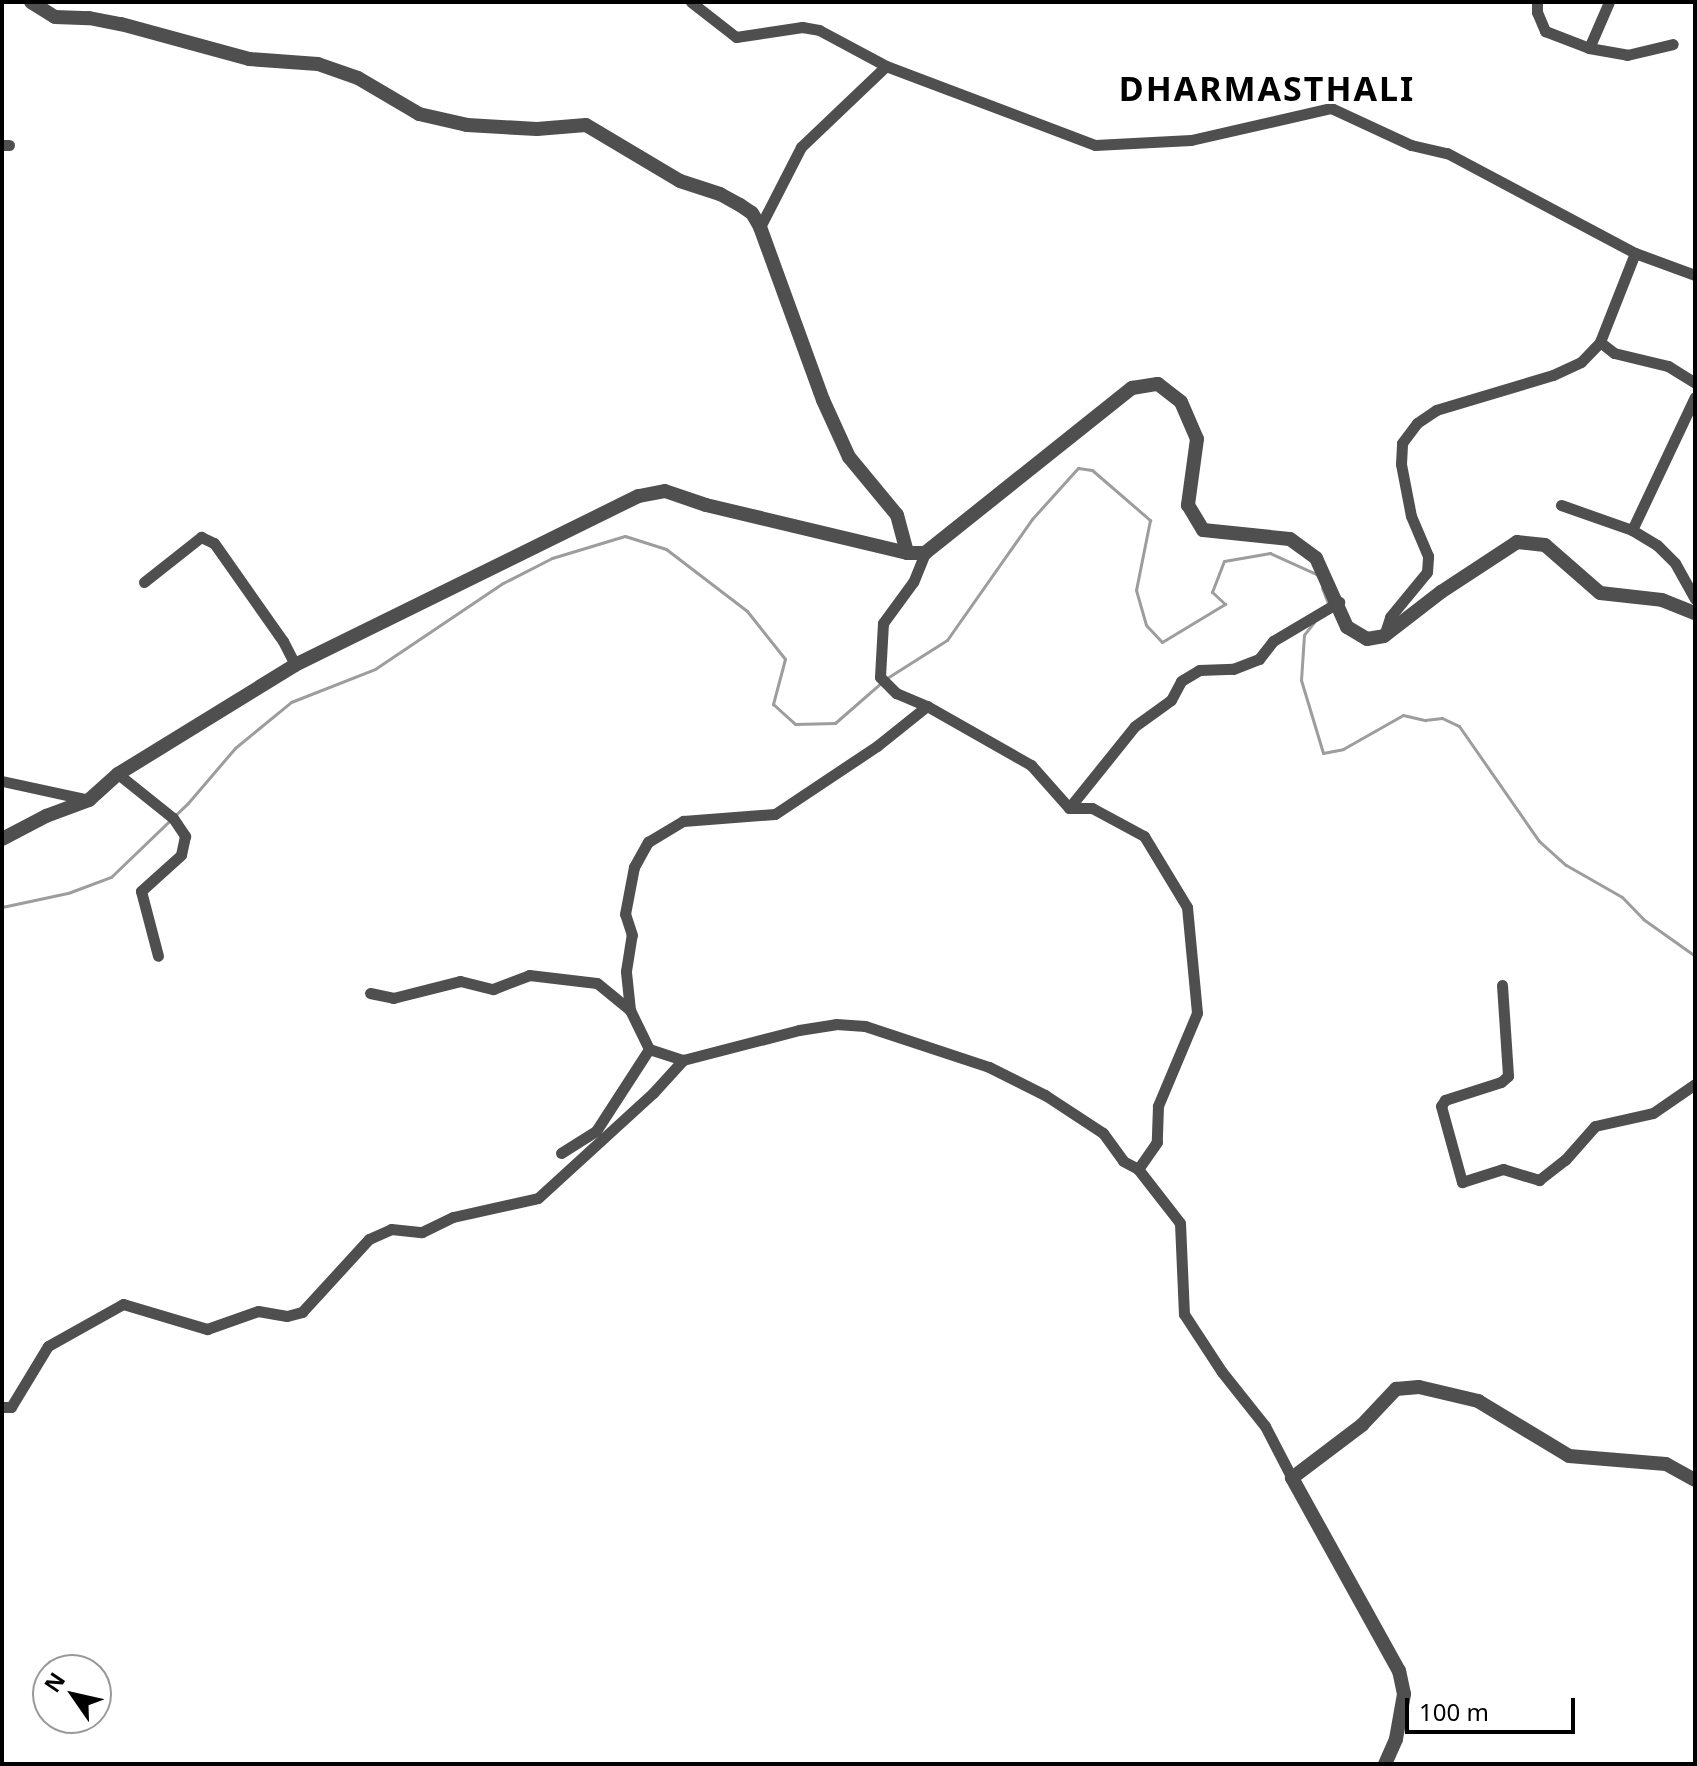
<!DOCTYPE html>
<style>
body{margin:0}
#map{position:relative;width:1697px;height:1766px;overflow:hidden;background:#fff;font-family:"Noto Sans",sans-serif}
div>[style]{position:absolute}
.stream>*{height:3px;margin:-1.5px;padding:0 1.5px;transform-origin:1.5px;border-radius:1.5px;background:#9d9d9d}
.minor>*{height:11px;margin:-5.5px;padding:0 5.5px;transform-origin:5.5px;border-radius:5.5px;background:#4f4f4f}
.tertiary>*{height:14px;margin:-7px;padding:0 7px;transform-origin:7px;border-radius:7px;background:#4f4f4f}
span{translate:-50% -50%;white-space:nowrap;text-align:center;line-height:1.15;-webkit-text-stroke:6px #fff;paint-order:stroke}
.district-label{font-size:34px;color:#000;font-weight:700;letter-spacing:2px}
.frame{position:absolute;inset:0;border:4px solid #000;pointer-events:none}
.north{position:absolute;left:32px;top:1654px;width:80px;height:80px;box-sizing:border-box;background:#fff;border:2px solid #999;border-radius:50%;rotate:304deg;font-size:22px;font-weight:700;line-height:32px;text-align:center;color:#000}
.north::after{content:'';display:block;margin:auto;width:28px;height:36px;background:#000;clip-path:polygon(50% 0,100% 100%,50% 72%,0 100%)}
.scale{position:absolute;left:1405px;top:1698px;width:170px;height:36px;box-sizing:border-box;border:4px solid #000;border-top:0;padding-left:10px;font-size:24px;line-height:28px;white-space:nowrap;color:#000;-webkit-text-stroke:6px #fff;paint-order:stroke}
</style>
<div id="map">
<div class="stream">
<i style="left:1322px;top:588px;width:16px;rotate:68deg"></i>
<i style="left:1314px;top:622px;width:16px;rotate:128deg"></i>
<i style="left:1304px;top:635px;width:45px;rotate:93.8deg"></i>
<i style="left:1301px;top:680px;width:76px;rotate:73.2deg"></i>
<i style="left:1323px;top:753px;width:20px;rotate:-11deg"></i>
<i style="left:1343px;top:749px;width:69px;rotate:-29.5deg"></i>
<i style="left:1403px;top:715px;width:23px;rotate:13deg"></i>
<i style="left:1425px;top:720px;width:17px;rotate:-7deg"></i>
<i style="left:1442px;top:718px;width:19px;rotate:25deg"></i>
<i style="left:1459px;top:726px;width:140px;rotate:55.2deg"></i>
<i style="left:1539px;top:841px;width:36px;rotate:42deg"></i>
<i style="left:1566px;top:865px;width:64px;rotate:29.7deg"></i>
<i style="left:1622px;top:897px;width:30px;rotate:46deg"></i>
<i style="left:1643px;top:919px;width:64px;rotate:35.4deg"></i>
<i style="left:887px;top:678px;width:71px;rotate:-32.3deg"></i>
<i style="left:947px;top:640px;width:148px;rotate:-54.9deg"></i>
<i style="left:1032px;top:519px;width:69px;rotate:-48deg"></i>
<i style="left:1078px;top:468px;width:14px;rotate:8deg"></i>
<i style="left:1092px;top:470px;width:77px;rotate:40.8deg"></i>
<i style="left:1150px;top:520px;width:71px;rotate:101.3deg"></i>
<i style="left:1136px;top:590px;width:36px;rotate:74deg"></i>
<i style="left:1146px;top:625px;width:23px;rotate:47deg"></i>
<i style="left:1162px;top:642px;width:74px;rotate:-31.1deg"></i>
<i style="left:1225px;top:604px;width:18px;rotate:-137deg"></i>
<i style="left:1212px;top:592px;width:33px;rotate:-69deg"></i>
<i style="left:1224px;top:561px;width:47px;rotate:-9.9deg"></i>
<i style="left:1270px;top:553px;width:51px;rotate:24.5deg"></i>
<i style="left:2px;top:907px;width:67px;rotate:-12deg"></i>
<i style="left:68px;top:893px;width:46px;rotate:-20.4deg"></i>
<i style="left:111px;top:877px;width:107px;rotate:-43.9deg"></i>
<i style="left:188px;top:803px;width:72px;rotate:-49.5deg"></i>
<i style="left:235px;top:748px;width:72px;rotate:-39.4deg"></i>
<i style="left:291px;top:702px;width:90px;rotate:-21.4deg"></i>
<i style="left:375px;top:669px;width:154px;rotate:-33.9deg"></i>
<i style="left:503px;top:583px;width:55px;rotate:-27deg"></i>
<i style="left:552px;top:558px;width:76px;rotate:-16.8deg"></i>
<i style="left:625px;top:536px;width:43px;rotate:17.6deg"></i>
<i style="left:666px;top:549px;width:102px;rotate:37.4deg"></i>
<i style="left:747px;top:611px;width:61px;rotate:51.6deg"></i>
<i style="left:785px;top:659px;width:47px;rotate:104.9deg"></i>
<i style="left:773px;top:704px;width:30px;rotate:42deg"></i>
<i style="left:795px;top:724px;width:40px;rotate:-1.4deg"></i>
<i style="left:835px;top:723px;width:61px;rotate:-41deg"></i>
</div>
<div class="minor">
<i style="left:691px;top:2px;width:57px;rotate:37.9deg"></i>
<i style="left:736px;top:37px;width:67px;rotate:-8.6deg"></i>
<i style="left:802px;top:27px;width:17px;rotate:10deg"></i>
<i style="left:819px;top:30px;width:76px;rotate:28.2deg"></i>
<i style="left:1537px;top:2px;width:10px;rotate:90deg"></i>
<i style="left:1537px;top:12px;width:21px;rotate:67deg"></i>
<i style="left:1545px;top:31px;width:47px;rotate:21.1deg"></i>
<i style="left:1589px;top:48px;width:39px;rotate:10deg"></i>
<i style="left:1627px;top:55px;width:47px;rotate:-13.4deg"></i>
<i style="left:1589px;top:48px;width:50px;rotate:-66.5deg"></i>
<i style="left:2px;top:145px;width:7px"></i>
<i style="left:760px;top:227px;width:90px;rotate:-62.9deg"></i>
<i style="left:801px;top:147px;width:117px;rotate:-43.6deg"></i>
<i style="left:886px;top:66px;width:223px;rotate:20.7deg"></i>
<i style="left:1095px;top:145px;width:96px;rotate:-3deg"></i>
<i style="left:1191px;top:140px;width:144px;rotate:-12.9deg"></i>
<i style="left:1331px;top:108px;width:88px;rotate:24.8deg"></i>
<i style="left:1411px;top:145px;width:37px;rotate:13deg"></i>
<i style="left:1447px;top:153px;width:213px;rotate:28deg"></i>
<i style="left:1635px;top:253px;width:64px;rotate:20.1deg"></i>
<i style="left:1635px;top:253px;width:96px;rotate:111.5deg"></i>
<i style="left:1600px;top:342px;width:18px;rotate:38deg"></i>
<i style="left:1614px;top:353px;width:56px;rotate:13.5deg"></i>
<i style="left:1668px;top:366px;width:32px;rotate:32deg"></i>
<i style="left:1561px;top:505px;width:75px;rotate:19.4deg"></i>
<i style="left:1632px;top:530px;width:29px;rotate:31deg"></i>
<i style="left:1657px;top:545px;width:25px;rotate:45deg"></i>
<i style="left:1675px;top:563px;width:41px;rotate:60.9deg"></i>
<i style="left:1632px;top:530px;width:147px;rotate:-64.7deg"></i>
<i style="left:925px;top:553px;width:31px;rotate:112deg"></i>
<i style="left:913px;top:582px;width:51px;rotate:126.2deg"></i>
<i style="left:883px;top:623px;width:54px;rotate:93.2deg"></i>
<i style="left:880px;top:677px;width:23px;rotate:45deg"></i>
<i style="left:896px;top:693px;width:34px;rotate:23deg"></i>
<i style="left:927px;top:706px;width:120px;rotate:29.6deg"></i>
<i style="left:1031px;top:765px;width:57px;rotate:48.5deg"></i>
<i style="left:1069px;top:808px;width:23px"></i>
<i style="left:1092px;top:808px;width:59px;rotate:28.3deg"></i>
<i style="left:1144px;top:836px;width:83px;rotate:58.8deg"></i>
<i style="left:1187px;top:907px;width:106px;rotate:84.6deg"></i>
<i style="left:1197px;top:1013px;width:101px;rotate:112.8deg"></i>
<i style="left:1158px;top:1106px;width:36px;rotate:92deg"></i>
<i style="left:1157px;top:1142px;width:33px;rotate:125deg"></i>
<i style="left:144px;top:582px;width:73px;rotate:-38.3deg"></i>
<i style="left:201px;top:537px;width:14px;rotate:25deg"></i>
<i style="left:214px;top:543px;width:120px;rotate:54.9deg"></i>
<i style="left:283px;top:641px;width:27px;rotate:63deg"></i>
<i style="left:1384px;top:636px;width:20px;rotate:-72deg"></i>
<i style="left:1390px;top:617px;width:58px;rotate:-50.6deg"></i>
<i style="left:1427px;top:572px;width:16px;rotate:-86deg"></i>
<i style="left:1428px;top:556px;width:43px;rotate:-113deg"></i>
<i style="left:1411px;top:516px;width:53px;rotate:-100.9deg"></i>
<i style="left:1401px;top:464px;width:21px;rotate:-87deg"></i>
<i style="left:1402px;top:443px;width:25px;rotate:-53deg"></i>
<i style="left:1417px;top:423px;width:23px;rotate:-34deg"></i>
<i style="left:1436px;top:410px;width:122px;rotate:-16.7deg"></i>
<i style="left:1553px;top:375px;width:31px;rotate:-25deg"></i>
<i style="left:1581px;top:362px;width:28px;rotate:-46deg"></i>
<i style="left:118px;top:774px;width:70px;rotate:38.7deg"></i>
<i style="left:173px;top:818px;width:22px;rotate:56deg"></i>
<i style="left:185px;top:836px;width:19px;rotate:102deg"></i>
<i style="left:181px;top:855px;width:54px;rotate:138deg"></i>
<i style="left:141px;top:891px;width:67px;rotate:75.3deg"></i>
<i style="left:2px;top:781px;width:89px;rotate:12.3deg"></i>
<i style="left:1069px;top:808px;width:105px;rotate:-51.2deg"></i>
<i style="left:1135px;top:726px;width:44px;rotate:-35.8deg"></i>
<i style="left:1171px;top:700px;width:21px;rotate:-62deg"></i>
<i style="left:1181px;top:681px;width:21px;rotate:-31deg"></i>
<i style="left:1199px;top:670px;width:34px;rotate:-2deg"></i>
<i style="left:1233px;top:669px;width:28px;rotate:-21deg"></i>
<i style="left:1259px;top:659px;width:23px;rotate:-52deg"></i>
<i style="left:1273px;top:641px;width:77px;rotate:-30.6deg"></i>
<i style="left:1502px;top:985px;width:91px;rotate:86.2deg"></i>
<i style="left:1508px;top:1076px;width:9px;rotate:139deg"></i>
<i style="left:1501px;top:1082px;width:59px;rotate:162.2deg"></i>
<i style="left:1445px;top:1100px;width:7px;rotate:124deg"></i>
<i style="left:1441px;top:1106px;width:79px;rotate:74.6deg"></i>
<i style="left:1462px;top:1182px;width:43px;rotate:-17.6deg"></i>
<i style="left:1503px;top:1169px;width:38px;rotate:17deg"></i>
<i style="left:1539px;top:1180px;width:33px;rotate:-38deg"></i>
<i style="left:1565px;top:1160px;width:45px;rotate:-48.6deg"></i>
<i style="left:1595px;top:1126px;width:59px;rotate:-12.6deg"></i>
<i style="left:1653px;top:1113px;width:51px;rotate:-34.6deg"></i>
<i style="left:370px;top:993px;width:24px;rotate:12deg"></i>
<i style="left:393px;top:998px;width:69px;rotate:-14.2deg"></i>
<i style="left:460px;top:981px;width:34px;rotate:14deg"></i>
<i style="left:493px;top:989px;width:39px;rotate:-21deg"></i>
<i style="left:529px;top:975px;width:68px;rotate:6.7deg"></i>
<i style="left:597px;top:983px;width:43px;rotate:39.3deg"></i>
<i style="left:630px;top:1010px;width:43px;rotate:64deg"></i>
<i style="left:649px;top:1049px;width:36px;rotate:18deg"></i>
<i style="left:683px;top:1060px;width:120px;rotate:-14.5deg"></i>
<i style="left:799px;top:1030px;width:37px;rotate:-9deg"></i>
<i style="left:836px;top:1024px;width:29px;rotate:4deg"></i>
<i style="left:865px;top:1026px;width:131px;rotate:18.3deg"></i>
<i style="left:989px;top:1067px;width:63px;rotate:26.6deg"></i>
<i style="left:1045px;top:1095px;width:69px;rotate:33.2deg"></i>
<i style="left:1103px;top:1133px;width:34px;rotate:54deg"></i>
<i style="left:1123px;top:1161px;width:17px;rotate:28deg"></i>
<i style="left:1138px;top:1169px;width:68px;rotate:52.1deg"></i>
<i style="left:1180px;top:1223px;width:91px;rotate:87.5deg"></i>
<i style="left:1184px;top:1314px;width:69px;rotate:56.8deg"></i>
<i style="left:1222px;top:1372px;width:69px;rotate:51.5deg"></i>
<i style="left:1265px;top:1426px;width:59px;rotate:62.6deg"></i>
<i style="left:630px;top:1010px;width:39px;rotate:-96deg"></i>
<i style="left:626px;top:971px;width:36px;rotate:-81deg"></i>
<i style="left:632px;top:935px;width:22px;rotate:-108deg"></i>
<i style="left:625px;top:914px;width:48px;rotate:-79.2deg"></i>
<i style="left:634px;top:867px;width:29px;rotate:-61deg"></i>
<i style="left:648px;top:842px;width:41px;rotate:-31deg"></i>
<i style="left:683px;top:821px;width:92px;rotate:-4.4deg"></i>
<i style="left:775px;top:814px;width:123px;rotate:-33.7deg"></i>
<i style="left:877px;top:746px;width:64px;rotate:-38.7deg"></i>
<i style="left:561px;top:1153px;width:41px;rotate:-32.2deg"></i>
<i style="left:596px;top:1131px;width:98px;rotate:-57.1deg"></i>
<i style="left:2px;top:1407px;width:9px"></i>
<i style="left:11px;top:1407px;width:71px;rotate:-58.8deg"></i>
<i style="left:48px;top:1346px;width:86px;rotate:-29.2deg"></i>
<i style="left:123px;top:1304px;width:88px;rotate:16.6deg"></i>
<i style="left:207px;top:1329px;width:54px;rotate:-19.4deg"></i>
<i style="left:258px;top:1311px;width:29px;rotate:10deg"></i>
<i style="left:287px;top:1316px;width:16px;rotate:-15deg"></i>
<i style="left:302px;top:1312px;width:99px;rotate:-47.5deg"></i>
<i style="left:369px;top:1239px;width:24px;rotate:-24deg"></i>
<i style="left:391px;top:1229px;width:31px;rotate:6deg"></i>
<i style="left:422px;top:1232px;width:34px;rotate:-26deg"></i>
<i style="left:453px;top:1217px;width:87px;rotate:-12.6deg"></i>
<i style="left:538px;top:1198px;width:156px;rotate:-42.4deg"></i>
<i style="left:653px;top:1093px;width:45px;rotate:-47.7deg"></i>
</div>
<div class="tertiary">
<i style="left:31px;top:2px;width:28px;rotate:32deg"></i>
<i style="left:55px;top:17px;width:34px;rotate:2deg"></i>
<i style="left:89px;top:18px;width:33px;rotate:11deg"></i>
<i style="left:121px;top:24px;width:133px;rotate:15.3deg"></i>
<i style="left:249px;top:59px;width:69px;rotate:4.1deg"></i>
<i style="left:318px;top:64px;width:42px;rotate:19.3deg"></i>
<i style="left:358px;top:78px;width:71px;rotate:30.5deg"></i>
<i style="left:419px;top:114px;width:49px;rotate:12.9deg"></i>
<i style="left:467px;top:125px;width:70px;rotate:3.3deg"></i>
<i style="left:537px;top:129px;width:49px;rotate:-4.7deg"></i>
<i style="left:586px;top:125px;width:109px;rotate:30.8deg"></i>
<i style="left:680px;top:181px;width:42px;rotate:18deg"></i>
<i style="left:720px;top:194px;width:23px;rotate:29deg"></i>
<i style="left:740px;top:205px;width:14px;rotate:34deg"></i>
<i style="left:752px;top:213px;width:16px;rotate:60deg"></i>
<i style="left:760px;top:227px;width:184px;rotate:70deg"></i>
<i style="left:823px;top:400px;width:63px;rotate:65.5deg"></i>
<i style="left:849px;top:457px;width:75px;rotate:50.4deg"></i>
<i style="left:897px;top:515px;width:39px;rotate:75deg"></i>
<i style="left:2px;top:839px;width:50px;rotate:-27.6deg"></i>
<i style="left:46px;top:816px;width:46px;rotate:-20.4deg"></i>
<i style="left:89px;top:800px;width:39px;rotate:-42deg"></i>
<i style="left:118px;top:774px;width:208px;rotate:-31.6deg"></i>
<i style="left:295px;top:665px;width:383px;rotate:-26.2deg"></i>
<i style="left:639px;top:496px;width:26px;rotate:-11deg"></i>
<i style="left:665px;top:491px;width:43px;rotate:18.9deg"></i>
<i style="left:706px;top:505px;width:207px;rotate:13.4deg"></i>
<i style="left:907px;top:553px;width:18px"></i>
<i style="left:925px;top:553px;width:265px;rotate:-38.6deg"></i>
<i style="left:1132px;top:388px;width:26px;rotate:-9deg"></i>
<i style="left:1158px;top:384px;width:29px;rotate:38deg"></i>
<i style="left:1181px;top:402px;width:40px;rotate:66.6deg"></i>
<i style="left:1197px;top:439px;width:67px;rotate:97.8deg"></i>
<i style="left:1188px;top:505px;width:29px;rotate:59deg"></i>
<i style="left:1203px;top:530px;width:87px;rotate:5.9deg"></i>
<i style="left:1290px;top:539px;width:32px;rotate:36deg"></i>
<i style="left:1316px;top:558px;width:76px;rotate:65.8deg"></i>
<i style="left:1347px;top:627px;width:23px;rotate:31deg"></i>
<i style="left:1367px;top:639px;width:17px;rotate:-10deg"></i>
<i style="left:1384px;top:636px;width:72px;rotate:-37.7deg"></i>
<i style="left:1441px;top:592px;width:91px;rotate:-33.3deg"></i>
<i style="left:1517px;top:542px;width:28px;rotate:6deg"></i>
<i style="left:1545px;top:545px;width:73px;rotate:41.1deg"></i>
<i style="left:1600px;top:593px;width:62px;rotate:6.4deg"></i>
<i style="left:1662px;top:600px;width:35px;rotate:22deg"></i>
<i style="left:1385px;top:1764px;width:27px;rotate:-66deg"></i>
<i style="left:1396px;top:1739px;width:46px;rotate:-79.9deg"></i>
<i style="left:1404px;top:1694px;width:24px;rotate:-102deg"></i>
<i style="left:1399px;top:1671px;width:221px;rotate:-119deg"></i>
<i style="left:1292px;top:1478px;width:88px;rotate:-37.1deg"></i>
<i style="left:1362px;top:1425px;width:50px;rotate:-46.6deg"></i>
<i style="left:1396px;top:1389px;width:23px;rotate:-5deg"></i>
<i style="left:1419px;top:1387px;width:61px;rotate:13.3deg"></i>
<i style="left:1478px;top:1401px;width:106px;rotate:31.1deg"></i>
<i style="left:1569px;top:1456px;width:97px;rotate:4.7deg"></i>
<i style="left:1666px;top:1464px;width:33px;rotate:29deg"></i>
</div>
<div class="district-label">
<span style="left:1267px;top:89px">DHARMASTHALI</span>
</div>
<div class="frame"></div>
<div class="north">N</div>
<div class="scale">100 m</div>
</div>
